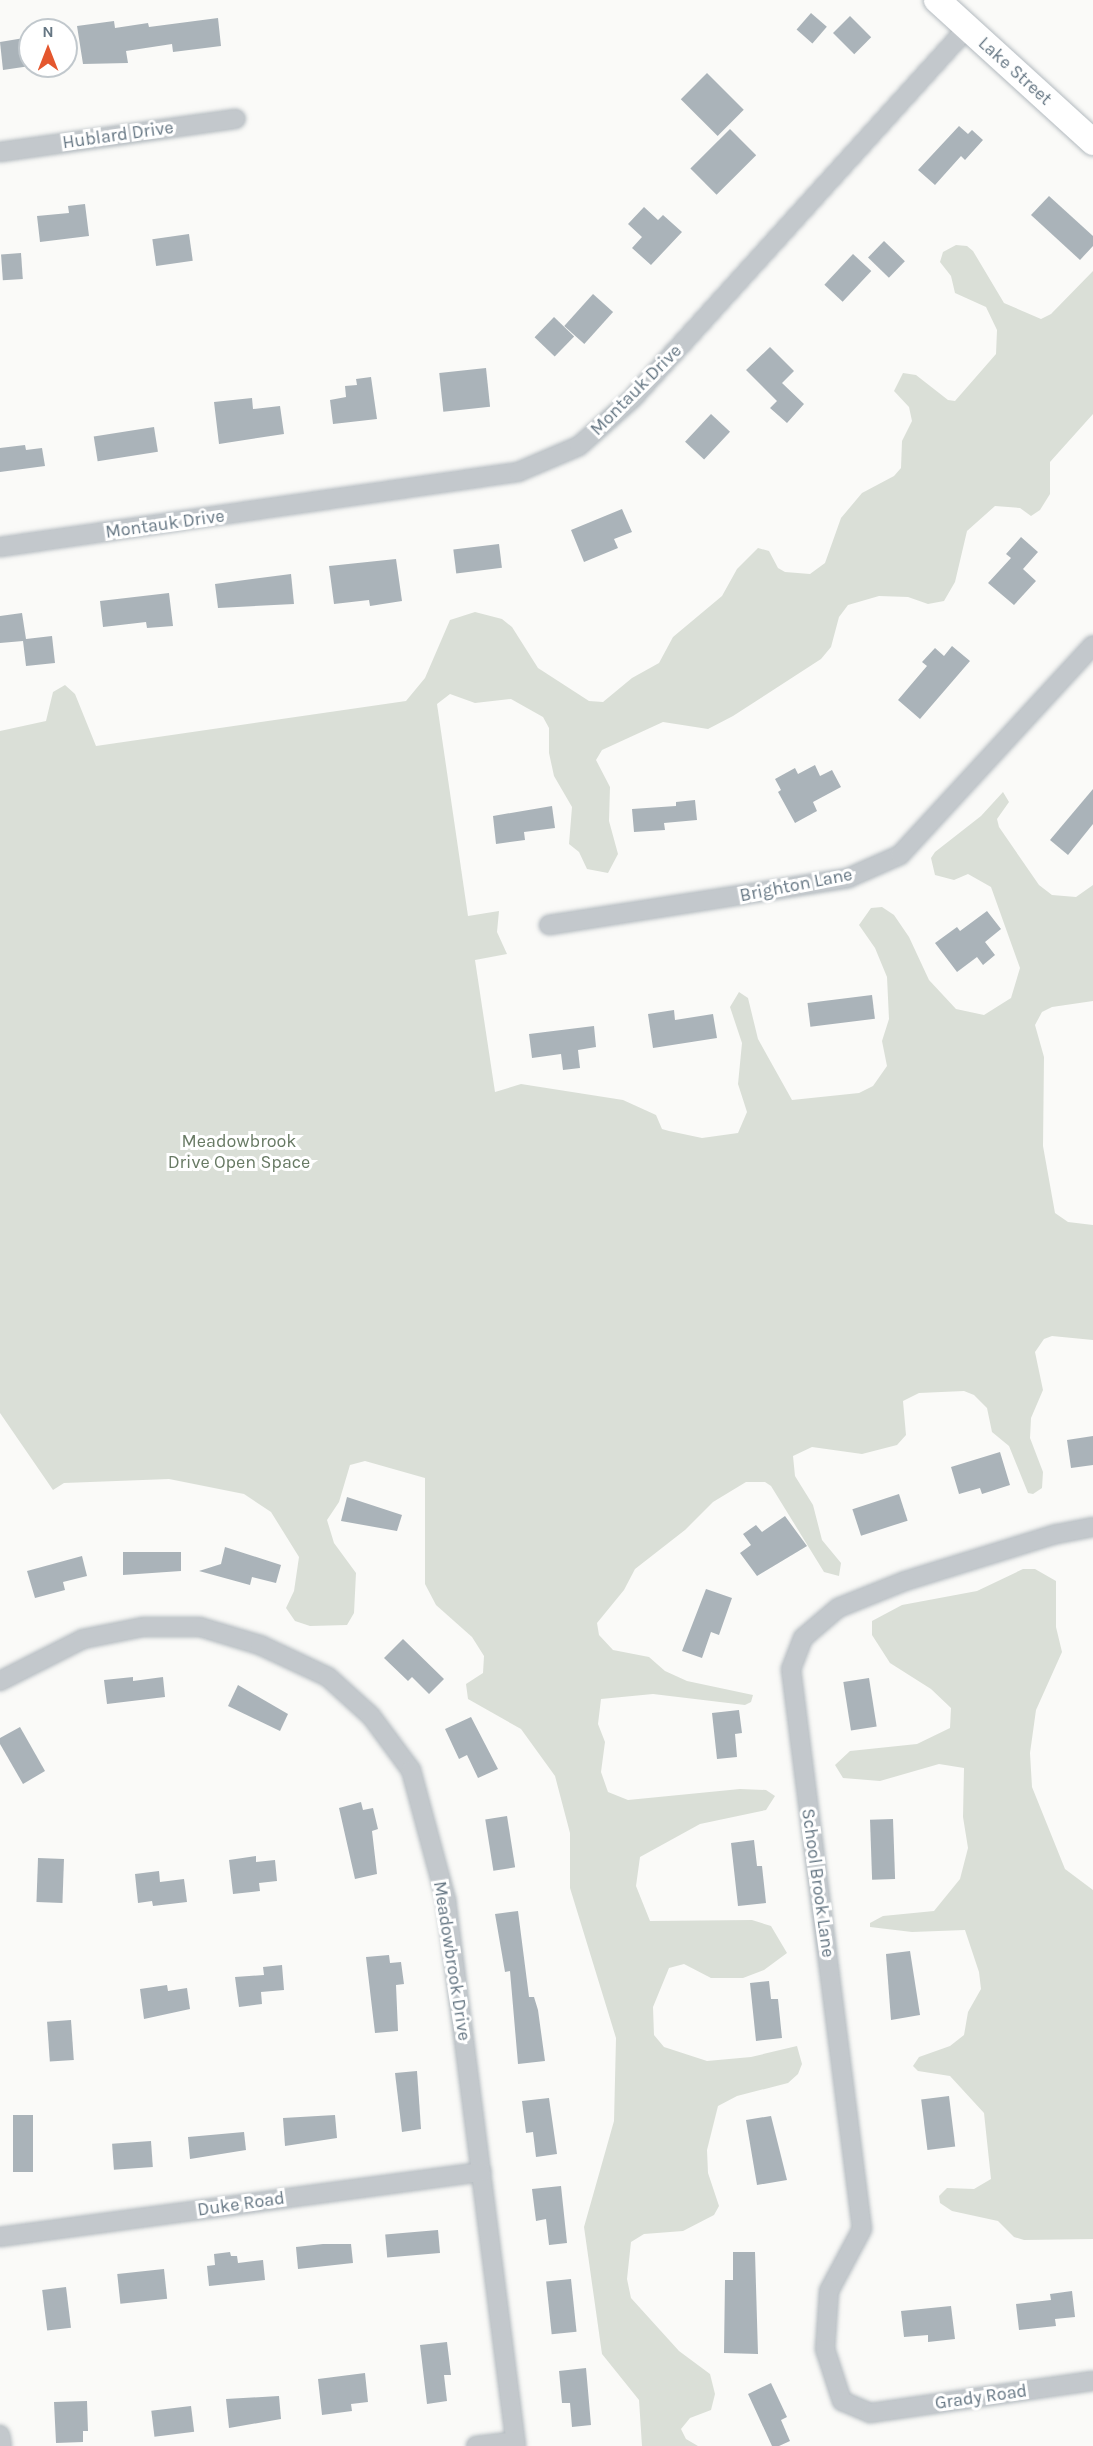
<!DOCTYPE html>
<style>
body{margin:0}
#map{position:relative;width:1093px;height:2446px;overflow:hidden;background:#fafaf8;font-family:Karla,sans-serif}
div>[style]{position:absolute}
.green>*{inset:0;background:#dadfd7}
.building>*{inset:0;background:#aab3b9;transform-origin:0 0}
.roads{filter:drop-shadow(0 0 2px #b3babf) drop-shadow(0 0 2px #b3babf)}
.street>*{height:18px;margin:-9px;padding:0 9px;transform-origin:9px;border-radius:9px;background:#c3c8cc}
.secondary>*{height:26px;margin:-13px;padding:0 13px;transform-origin:13px;border-radius:13px;background:#fff}
span{translate:-50% -50%;white-space:nowrap;text-align:center;line-height:1.15;-webkit-text-stroke:6px #fff;paint-order:stroke}
.street-label{font-size:18px;color:#657683}
.park-label{font-size:18px;color:#687a64}
.north{position:absolute;left:18px;top:18px;width:60px;height:60px;box-sizing:border-box;background:#fff;border:2px solid #c1c8cd;border-radius:50%;rotate:0deg;font-size:16px;font-weight:700;line-height:24px;text-align:center;color:#657683}
.north::after{content:'';display:block;margin:auto;width:21px;height:27px;background:#e4572e;clip-path:polygon(50% 0,100% 100%,50% 72%,0 100%)}
</style>
<div id="map">
<div class="green">
<i style="clip-path:polygon(956px 245px,967px 246px,973px 251px,1004px 303px,1041px 319px,1051px 314px,1093px 271px,1093px 414px,1050px 462px,1050px 494px,1040px 510px,1031px 516px,1020px 508px,995px 506px,967px 531px,955px 582px,944px 601px,928px 604px,908px 597px,879px 596px,848px 605px,839px 617px,831px 647px,821px 659px,733px 716px,708px 729px,663px 722px,602px 750px,596px 760px,610px 787px,609px 821px,618px 854px,608px 873px,587px 869px,579px 852px,569px 844px,572px 807px,554px 776px,549px 753px,549px 728px,543px 717px,511px 699px,475px 703px,450px 694px,437px 704px,468px 916px,499px 911px,497px 932px,507px 954px,475px 960px,495px 1092px,521px 1084px,623px 1100px,656px 1115px,662px 1129px,669px 1131px,702px 1138px,738px 1133px,747px 1112px,738px 1084px,742px 1043px,730px 1007px,739px 992px,748px 998px,758px 1039px,792px 1100px,859px 1093px,873px 1086px,887px 1066px,882px 1041px,889px 1019px,887px 977px,875px 948px,859px 925px,871px 908px,882px 907px,894px 915px,909px 937px,929px 980px,956px 1009px,984px 1015px,1011px 998px,1020px 968px,991px 887px,968px 874px,954px 880px,935px 875px,931px 858px,935px 852px,981px 816px,1003px 792px,1009px 802px,997px 819px,999px 827px,1039px 885px,1052px 895px,1076px 897px,1093px 885px,1093px 1001px,1052px 1007px,1042px 1012px,1035px 1025px,1044px 1057px,1043px 1146px,1055px 1213px,1068px 1222px,1093px 1225px,1093px 1340px,1052px 1336px,1044px 1339px,1035px 1352px,1043px 1390px,1031px 1418px,1030px 1438px,1043px 1472px,1042px 1488px,1033px 1494px,1028px 1493px,1009px 1446px,992px 1432px,987px 1408px,974px 1395px,964px 1391px,919px 1393px,903px 1401px,906px 1435px,897px 1445px,862px 1454px,812px 1447px,793px 1456px,795px 1476px,813px 1505px,822px 1540px,841px 1563px,839px 1576px,824px 1572px,771px 1486px,765px 1482px,746px 1482px,713px 1502px,685px 1530px,635px 1569px,624px 1590px,597px 1623px,599px 1635px,613px 1650px,649px 1657px,665px 1671px,687px 1681px,753px 1695px,751px 1702px,745px 1705px,653px 1694px,601px 1699px,598px 1724px,605px 1742px,601px 1772px,608px 1792px,628px 1800px,740px 1789px,766px 1790px,775px 1796px,766px 1810px,700px 1824px,640px 1857px,636px 1886px,650px 1921px,752px 1920px,771px 1926px,787px 1953px,764px 1970px,743px 1978px,711px 1978px,684px 1964px,669px 1968px,653px 2007px,654px 2035px,664px 2047px,707px 2061px,751px 2057px,797px 2046px,802px 2064px,798px 2074px,788px 2083px,737px 2096px,718px 2106px,707px 2150px,708px 2173px,719px 2206px,714px 2215px,683px 2231px,644px 2234px,631px 2242px,627px 2279px,631px 2298px,679px 2351px,710px 2374px,715px 2394px,711px 2410px,690px 2418px,681px 2429px,686px 2439px,698px 2446px,642px 2446px,639px 2400px,602px 2354px,584px 2227px,614px 2121px,616px 2038px,570px 1888px,570px 1833px,555px 1776px,521px 1729px,468px 1699px,466px 1684px,483px 1673px,484px 1656px,472px 1637px,436px 1605px,425px 1584px,425px 1478px,365px 1461px,350px 1465px,339px 1502px,327px 1520px,334px 1543px,356px 1573px,354px 1613px,347px 1625px,310px 1626px,295px 1621px,286px 1608px,294px 1591px,299px 1557px,271px 1512px,244px 1494px,169px 1479px,64px 1483px,53px 1490px,0 1413px,0 731px,46px 721px,53px 692px,65px 685px,75px 694px,96px 746px,406px 701px,425px 678px,450px 620px,475px 612px,502px 619px,512px 627px,538px 668px,589px 701px,603px 702px,632px 678px,659px 663px,673px 637px,722px 596px,737px 569px,758px 548px,769px 551px,778px 568px,785px 572px,810px 574px,825px 563px,841px 518px,862px 493px,894px 476px,901px 468px,902px 441px,912px 421px,909px 407px,894px 391px,903px 373px,916px 375px,948px 400px,955px 401px,996px 354px,997px 330px,986px 307px,955px 293px,951px 276px,940px 262px,943px 252px)"></i>
<i style="clip-path:polygon(1023px 1569px,1035px 1569px,1056px 1581px,1056px 1627px,1062px 1652px,1036px 1710px,1030px 1753px,1032px 1787px,1065px 1869px,1093px 1890px,1093px 2239px,1024px 2240px,1014px 2237px,998px 2221px,952px 2211px,940px 2203px,939px 2196px,947px 2188px,974px 2189px,991px 2179px,984px 2113px,950px 2076px,918px 2071px,913px 2066px,919px 2057px,950px 2046px,964px 2035px,968px 2012px,981px 1989px,979px 1972px,965px 1930px,912px 1932px,870px 1927px,870px 1923px,883px 1916px,934px 1911px,960px 1879px,968px 1848px,963px 1817px,964px 1768px,939px 1764px,880px 1781px,843px 1778px,835px 1765px,850px 1751px,917px 1744px,950px 1728px,951px 1708px,931px 1689px,890px 1663px,872px 1635px,872px 1621px,902px 1605px,977px 1591px)"></i>
</div>
<div class="building">
<i style="left:811px;top:13px;width:21px;height:22px;rotate:41deg"></i>
<i style="left:850px;top:16px;width:30px;height:24px;rotate:45deg"></i>
<i style="clip-path:polygon(218px 18px,221px 46px,173px 52px,172px 44px,126px 51px,128px 63px,83px 64px,77px 26px,114px 21px,115px 28px,148px 23px,149px 27px)"></i>
<i style="clip-path:polygon(30px 37px,30px 66px,3px 70px,0 42px)"></i>
<i style="left:707px;top:73px;width:52px;height:37px;rotate:45deg"></i>
<i style="clip-path:polygon(959px 126px,968px 134px,972px 130px,983px 140px,965px 160px,961px 156px,935px 185px,918px 170px)"></i>
<i style="left:730px;top:129px;width:37px;height:56px;rotate:45deg"></i>
<i style="clip-path:polygon(1049px 196px,1093px 236px,1093px 246px,1080px 260px,1031px 215px)"></i>
<i style="clip-path:polygon(85px 204px,89px 236px,40px 242px,37px 216px,69px 213px,68px 206px)"></i>
<i style="clip-path:polygon(644px 207px,658px 220px,663px 215px,682px 232px,651px 265px,632px 248px,642px 237px,628px 224px)"></i>
<i style="left:189px;top:234px;width:27px;height:37px;rotate:82deg"></i>
<i style="left:884px;top:241px;width:29px;height:23px;rotate:44deg"></i>
<i style="left:21px;top:253px;width:26px;height:20px;rotate:86deg"></i>
<i style="left:853px;top:254px;width:25px;height:42px;rotate:43deg"></i>
<i style="left:593px;top:294px;width:27px;height:43px;rotate:42deg"></i>
<i style="left:554px;top:317px;width:28px;height:28px;rotate:44deg"></i>
<i style="clip-path:polygon(770px 347px,794px 371px,782px 383px,804px 404px,787px 423px,770px 408px,777px 401px,746px 370px)"></i>
<i style="left:486px;top:368px;width:39px;height:47px;rotate:84deg"></i>
<i style="clip-path:polygon(371px 377px,377px 419px,333px 424px,330px 400px,346px 397px,345px 386px,357px 385px,356px 379px)"></i>
<i style="clip-path:polygon(252px 398px,253px 409px,280px 406px,284px 434px,219px 444px,214px 402px)"></i>
<i style="left:711px;top:414px;width:26px;height:38px;rotate:43deg"></i>
<i style="left:154px;top:427px;width:25px;height:61px;rotate:81deg"></i>
<i style="clip-path:polygon(25px 445px,26px 450px,42px 448px,45px 466px,0 472px,0 448px)"></i>
<i style="clip-path:polygon(622px 509px,632px 532px,614px 539px,618px 548px,584px 562px,571px 530px)"></i>
<i style="clip-path:polygon(1021px 537px,1038px 552px,1023px 569px,1036px 581px,1014px 605px,988px 583px,1011px 558px,1006px 554px)"></i>
<i style="left:499px;top:544px;width:24px;height:46px;rotate:83deg"></i>
<i style="clip-path:polygon(396px 559px,402px 601px,370px 606px,369px 600px,334px 604px,329px 566px)"></i>
<i style="clip-path:polygon(291px 574px,294px 604px,218px 608px,215px 584px)"></i>
<i style="clip-path:polygon(169px 593px,173px 626px,147px 628px,146px 622px,103px 627px,100px 601px)"></i>
<i style="clip-path:polygon(22px 613px,26px 639px,52px 636px,55px 663px,26px 666px,23px 641px,0 643px,0 616px)"></i>
<i style="clip-path:polygon(952px 646px,970px 661px,920px 719px,898px 700px,927px 666px,922px 662px,935px 648px,944px 656px)"></i>
<i style="clip-path:polygon(815px 765px,820px 776px,832px 770px,841px 787px,813px 802px,817px 811px,795px 823px,778px 792px,781px 790px,775px 779px,795px 768px,798px 774px)"></i>
<i style="clip-path:polygon(1093px 789px,1093px 824px,1068px 855px,1050px 840px)"></i>
<i style="clip-path:polygon(695px 800px,697px 820px,664px 823px,665px 830px,634px 832px,632px 809px,676px 806px,676px 802px)"></i>
<i style="clip-path:polygon(552px 806px,555px 828px,524px 832px,525px 840px,496px 844px,493px 816px)"></i>
<i style="clip-path:polygon(987px 911px,1001px 929px,985px 942px,995px 955px,983px 965px,977px 957px,957px 972px,935px 943px,957px 927px,960px 931px)"></i>
<i style="left:872px;top:995px;width:24px;height:65px;rotate:83deg"></i>
<i style="clip-path:polygon(674px 1010px,675px 1020px,713px 1014px,717px 1038px,653px 1048px,648px 1014px)"></i>
<i style="clip-path:polygon(594px 1026px,596px 1047px,578px 1050px,580px 1068px,563px 1070px,561px 1054px,532px 1058px,529px 1034px)"></i>
<i style="clip-path:polygon(1093px 1436px,1093px 1465px,1071px 1468px,1067px 1440px)"></i>
<i style="clip-path:polygon(1000px 1452px,1010px 1485px,982px 1494px,980px 1488px,959px 1494px,951px 1467px)"></i>
<i style="left:899px;top:1494px;width:28px;height:49px;rotate:72deg"></i>
<i style="clip-path:polygon(347px 1497px,402px 1515px,397px 1531px,341px 1521px)"></i>
<i style="clip-path:polygon(785px 1516px,807px 1546px,757px 1576px,740px 1553px,751px 1545px,743px 1534px,756px 1525px,762px 1532px)"></i>
<i style="clip-path:polygon(225px 1547px,281px 1565px,276px 1583px,252px 1577px,250px 1585px,199px 1571px,221px 1564px)"></i>
<i style="clip-path:polygon(123px 1552px,181px 1552px,181px 1571px,123px 1575px)"></i>
<i style="clip-path:polygon(82px 1556px,87px 1576px,63px 1582px,65px 1590px,35px 1598px,27px 1571px)"></i>
<i style="clip-path:polygon(706px 1589px,732px 1598px,719px 1635px,711px 1632px,702px 1658px,682px 1651px)"></i>
<i style="clip-path:polygon(403px 1639px,444px 1679px,429px 1694px,412px 1677px,408px 1681px,384px 1658px)"></i>
<i style="clip-path:polygon(133px 1677px,133px 1681px,163px 1677px,165px 1697px,107px 1704px,104px 1680px)"></i>
<i style="left:869px;top:1678px;width:49px;height:26px;rotate:81deg"></i>
<i style="clip-path:polygon(238px 1685px,288px 1714px,280px 1731px,228px 1706px)"></i>
<i style="clip-path:polygon(739px 1710px,742px 1733px,735px 1734px,737px 1757px,717px 1759px,712px 1713px)"></i>
<i style="clip-path:polygon(471px 1717px,498px 1769px,478px 1778px,467px 1755px,459px 1759px,445px 1729px)"></i>
<i style="clip-path:polygon(20px 1727px,45px 1771px,23px 1784px,0 1744px,0 1738px)"></i>
<i style="clip-path:polygon(361px 1802px,363px 1810px,373px 1808px,378px 1829px,372px 1831px,377px 1874px,355px 1879px,339px 1808px)"></i>
<i style="left:507px;top:1816px;width:52px;height:22px;rotate:81deg"></i>
<i style="left:893px;top:1819px;width:60px;height:23px;rotate:88deg"></i>
<i style="clip-path:polygon(754px 1840px,757px 1866px,762px 1866px,766px 1903px,738px 1906px,731px 1843px)"></i>
<i style="clip-path:polygon(256px 1856px,256px 1862px,275px 1860px,277px 1881px,259px 1883px,260px 1891px,233px 1894px,229px 1860px)"></i>
<i style="left:38px;top:1858px;width:26px;height:44px;rotate:2deg"></i>
<i style="clip-path:polygon(159px 1871px,160px 1882px,184px 1879px,187px 1902px,153px 1906px,152px 1901px,138px 1903px,135px 1874px)"></i>
<i style="clip-path:polygon(518px 1911px,529px 1997px,534px 1997px,538px 2010px,545px 2061px,518px 2064px,510px 1971px,505px 1972px,495px 1914px)"></i>
<i style="clip-path:polygon(910px 1951px,920px 2015px,891px 2020px,886px 1954px)"></i>
<i style="clip-path:polygon(389px 1955px,390px 1963px,401px 1962px,404px 1984px,396px 1985px,398px 2031px,375px 2033px,366px 1957px)"></i>
<i style="clip-path:polygon(282px 1965px,284px 1990px,261px 1992px,262px 2004px,239px 2007px,235px 1977px,264px 1975px,263px 1967px)"></i>
<i style="clip-path:polygon(769px 1981px,771px 1999px,778px 1999px,782px 2038px,756px 2041px,750px 1983px)"></i>
<i style="clip-path:polygon(167px 1985px,168px 1991px,187px 1988px,190px 2009px,144px 2019px,140px 1989px)"></i>
<i style="left:71px;top:2020px;width:40px;height:24px;rotate:86deg"></i>
<i style="clip-path:polygon(417px 2071px,421px 2129px,402px 2132px,395px 2073px)"></i>
<i style="left:949px;top:2096px;width:51px;height:28px;rotate:83deg"></i>
<i style="clip-path:polygon(549px 2098px,557px 2154px,536px 2157px,533px 2132px,526px 2133px,522px 2101px)"></i>
<i style="left:13px;top:2115px;width:20px;height:57px"></i>
<i style="clip-path:polygon(335px 2115px,337px 2138px,285px 2146px,283px 2118px)"></i>
<i style="clip-path:polygon(771px 2116px,787px 2180px,757px 2185px,746px 2120px)"></i>
<i style="clip-path:polygon(244px 2132px,246px 2150px,190px 2159px,188px 2137px)"></i>
<i style="left:151px;top:2141px;width:26px;height:39px;rotate:86deg"></i>
<i style="clip-path:polygon(561px 2186px,567px 2243px,549px 2245px,546px 2219px,536px 2221px,532px 2189px)"></i>
<i style="left:438px;top:2230px;width:23px;height:53px;rotate:85deg"></i>
<i style="clip-path:polygon(323px 2244px,351px 2244px,353px 2263px,298px 2269px,296px 2247px)"></i>
<i style="clip-path:polygon(230px 2252px,231px 2256px,237px 2256px,238px 2263px,263px 2260px,265px 2280px,209px 2286px,207px 2266px,215px 2265px,214px 2254px)"></i>
<i style="clip-path:polygon(733px 2252px,755px 2252px,758px 2354px,724px 2353px,725px 2280px,733px 2280px)"></i>
<i style="left:164px;top:2269px;width:30px;height:47px;rotate:84deg"></i>
<i style="left:571px;top:2279px;width:53px;height:25px;rotate:84deg"></i>
<i style="left:66px;top:2287px;width:41px;height:24px;rotate:83deg"></i>
<i style="clip-path:polygon(1072px 2291px,1075px 2317px,1055px 2319px,1056px 2326px,1019px 2330px,1016px 2304px,1051px 2300px,1050px 2294px)"></i>
<i style="clip-path:polygon(951px 2306px,955px 2339px,928px 2342px,928px 2335px,904px 2337px,901px 2311px)"></i>
<i style="clip-path:polygon(447px 2342px,451px 2375px,444px 2375px,447px 2401px,427px 2404px,420px 2345px)"></i>
<i style="clip-path:polygon(586px 2368px,591px 2425px,572px 2427px,570px 2403px,562px 2403px,559px 2371px)"></i>
<i style="clip-path:polygon(365px 2373px,368px 2402px,351px 2404px,352px 2411px,322px 2415px,318px 2379px)"></i>
<i style="clip-path:polygon(771px 2383px,787px 2417px,781px 2420px,790px 2441px,779px 2446px,772px 2446px,748px 2394px)"></i>
<i style="clip-path:polygon(279px 2396px,281px 2419px,229px 2428px,226px 2399px)"></i>
<i style="clip-path:polygon(87px 2401px,88px 2431px,83px 2431px,83px 2442px,56px 2443px,54px 2402px)"></i>
<i style="left:191px;top:2406px;width:26px;height:40px;rotate:83deg"></i>
</div>
<div class="roads">
<div class="street">
<i style="left:0;top:152px;width:238px;rotate:-8deg"></i>
<i style="left:0;top:547px;width:523px;rotate:-8.24deg"></i>
<i style="left:518px;top:472px;width:66px;rotate:-23.1deg"></i>
<i style="left:579px;top:446px;width:71px;rotate:-41.6deg"></i>
<i style="left:632px;top:399px;width:500px;rotate:-47.9deg"></i>
<i style="left:549px;top:925px;width:303px;rotate:-8.9deg"></i>
<i style="left:848px;top:878px;width:57px;rotate:-23.9deg"></i>
<i style="left:900px;top:855px;width:285px;rotate:-47.4deg"></i>
<i style="left:1093px;top:1527px;width:38px;rotate:169deg"></i>
<i style="left:1056px;top:1534px;width:158px;rotate:162.7deg"></i>
<i style="left:905px;top:1581px;width:72px;rotate:158.1deg"></i>
<i style="left:838px;top:1608px;width:46px;rotate:139.4deg"></i>
<i style="left:803px;top:1638px;width:33px;rotate:111deg"></i>
<i style="left:791px;top:1669px;width:564px;rotate:82.77deg"></i>
<i style="left:862px;top:2229px;width:70px;rotate:118deg"></i>
<i style="left:829px;top:2291px;width:58px;rotate:93.9deg"></i>
<i style="left:825px;top:2349px;width:55px;rotate:71.9deg"></i>
<i style="left:842px;top:2401px;width:30px;rotate:23deg"></i>
<i style="left:870px;top:2413px;width:225px;rotate:-8.2deg"></i>
<i style="left:0;top:1681px;width:93px;rotate:-26.8deg"></i>
<i style="left:83px;top:1639px;width:61px;rotate:-11.3deg"></i>
<i style="left:143px;top:1627px;width:57px"></i>
<i style="left:200px;top:1627px;width:63px;rotate:16.7deg"></i>
<i style="left:260px;top:1645px;width:75px;rotate:25.2deg"></i>
<i style="left:328px;top:1677px;width:58px;rotate:42.2deg"></i>
<i style="left:371px;top:1716px;width:67px;rotate:53.5deg"></i>
<i style="left:411px;top:1770px;width:135px;rotate:74.9deg"></i>
<i style="left:446px;top:1900px;width:550px;rotate:82.69deg"></i>
<i style="left:0;top:2237px;width:486px;rotate:-7.7deg"></i>
<i style="left:0;top:2435px;width:11px;rotate:80deg"></i>
<i style="left:476px;top:2446px;width:39px;rotate:-7deg"></i>
</div>
<div class="secondary">
<i style="left:937px;top:0;width:211px;rotate:42.3deg"></i>
</div>
</div>
<div class="street-label">
<span style="left:1015px;top:71px;rotate:42deg">Lake Street</span>
<span style="left:118px;top:135px;rotate:-8deg">Hublard Drive</span>
<span style="left:636px;top:390px;rotate:-45deg">Montauk Drive</span>
<span style="left:165px;top:524px;rotate:-8deg">Montauk Drive</span>
<span style="left:796px;top:885px;rotate:-11deg">Brighton Lane</span>
<span style="left:818px;top:1883px;rotate:82deg">School Brook Lane</span>
<span style="left:452px;top:1961px;rotate:81deg">Meadowbrook Drive</span>
<span style="left:241px;top:2204px;rotate:-8deg">Duke Road</span>
<span style="left:981px;top:2397px;rotate:-8deg">Grady Road</span>
</div>
<div class="park-label">
<span style="left:239px;top:1152px">Meadowbrook<br>Drive Open Space</span>
</div>
<div class="north">N</div>
</div>
